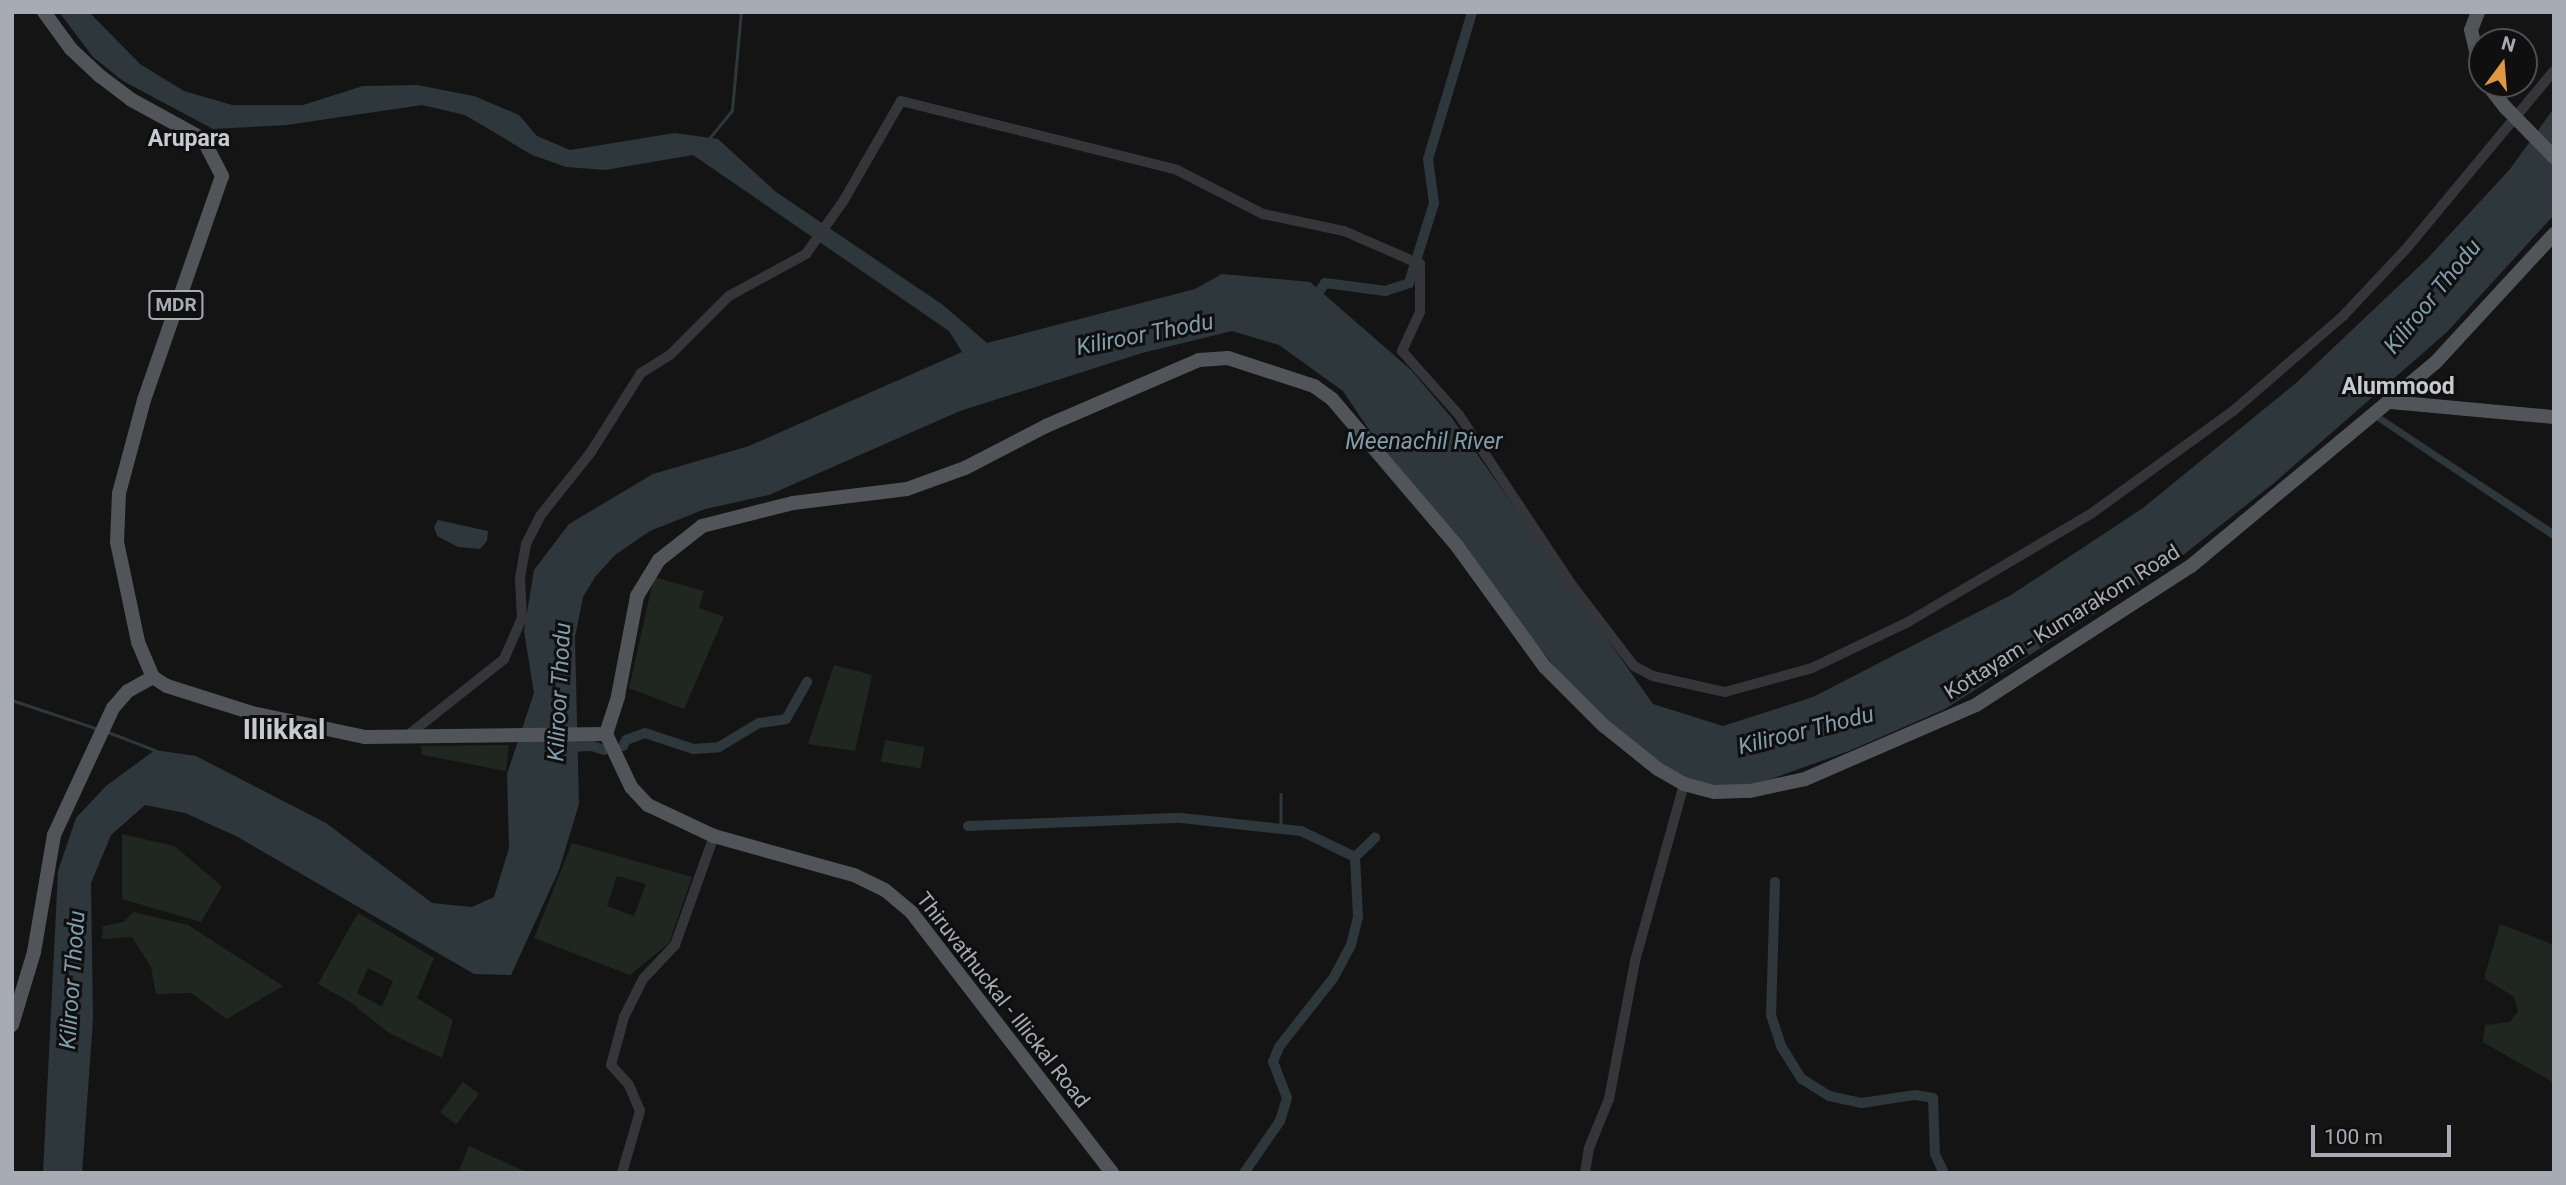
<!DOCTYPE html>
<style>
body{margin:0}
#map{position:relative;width:2566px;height:1185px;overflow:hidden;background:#141415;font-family:Roboto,sans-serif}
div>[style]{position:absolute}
.green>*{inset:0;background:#202720;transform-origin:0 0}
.water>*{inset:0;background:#2e373c}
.stream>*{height:2.5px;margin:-1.25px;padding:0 1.25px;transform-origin:1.25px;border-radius:1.25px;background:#2e373c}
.canal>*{height:10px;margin:-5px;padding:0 5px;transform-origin:5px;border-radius:5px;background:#2e373c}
.minor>*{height:10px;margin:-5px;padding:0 5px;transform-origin:5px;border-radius:5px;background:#35363a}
.major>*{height:14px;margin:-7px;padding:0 7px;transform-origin:7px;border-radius:7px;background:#515458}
.major-bridge>*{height:14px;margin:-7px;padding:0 7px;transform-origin:7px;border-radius:7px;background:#515458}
span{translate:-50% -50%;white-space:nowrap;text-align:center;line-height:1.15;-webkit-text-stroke:6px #0f0f10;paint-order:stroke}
.shield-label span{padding:2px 5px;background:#0f0f10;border:2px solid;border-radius:5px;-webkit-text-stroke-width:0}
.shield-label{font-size:19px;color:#a7acb4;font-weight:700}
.street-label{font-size:21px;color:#a7acb4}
.neighbourhood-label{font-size:23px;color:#c7cbd1;font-weight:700}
.water-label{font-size:23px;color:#819dac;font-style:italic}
.district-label{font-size:28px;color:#c7cbd1;font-weight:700}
.frame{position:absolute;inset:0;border:14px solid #a7acb4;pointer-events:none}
.north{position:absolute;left:2468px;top:28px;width:70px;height:70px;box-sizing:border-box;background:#0f0f10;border:2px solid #4c4e52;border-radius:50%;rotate:16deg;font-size:19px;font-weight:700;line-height:28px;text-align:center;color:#a7acb4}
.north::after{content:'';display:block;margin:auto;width:24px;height:32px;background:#df9841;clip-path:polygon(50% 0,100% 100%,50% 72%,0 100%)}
.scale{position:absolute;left:2311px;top:1125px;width:140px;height:32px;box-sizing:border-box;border:4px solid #a7acb4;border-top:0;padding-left:9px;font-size:21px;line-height:24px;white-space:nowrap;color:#a7acb4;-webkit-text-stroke:5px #0f0f10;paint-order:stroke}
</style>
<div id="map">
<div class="green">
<i style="clip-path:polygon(654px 577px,704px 591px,699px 608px,724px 617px,684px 709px,629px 688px)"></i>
<i style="clip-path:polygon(834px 665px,872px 675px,855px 751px,808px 744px)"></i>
<i style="left:885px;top:740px;width:40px;height:22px;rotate:10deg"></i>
<i style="clip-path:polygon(509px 745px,506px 771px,422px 755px,421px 746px)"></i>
<i style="clip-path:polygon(122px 834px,174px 846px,222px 886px,201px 922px,122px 899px)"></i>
<i style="clip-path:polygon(evenodd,572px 843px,692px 877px,669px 943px,630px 975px,534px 938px,572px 843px,617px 876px,646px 884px,634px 916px,607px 906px,617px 876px)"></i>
<i style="clip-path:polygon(133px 912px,188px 925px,283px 986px,227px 1019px,191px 993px,156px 994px,151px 967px,132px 937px,102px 939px,103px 926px,124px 922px)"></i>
<i style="clip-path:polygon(evenodd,358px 913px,434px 958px,417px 998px,453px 1020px,442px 1058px,389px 1033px,350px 1002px,318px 984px,358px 913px,368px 968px,393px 981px,382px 1007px,357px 993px,368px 968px)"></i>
<i style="clip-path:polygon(2500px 924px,2554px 945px,2554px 1083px,2483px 1042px,2485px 1025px,2510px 1022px,2518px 1011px,2514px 997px,2484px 978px)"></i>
<i style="left:463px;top:1082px;width:20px;height:38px;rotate:37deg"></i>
<i style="clip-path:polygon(469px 1146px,528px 1173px,458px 1173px)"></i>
</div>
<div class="water">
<i style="clip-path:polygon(59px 12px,89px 12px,140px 64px,184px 91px,232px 105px,303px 105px,363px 86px,417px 85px,474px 96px,519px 115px,537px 136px,570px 150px,675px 133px,718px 139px,776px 192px,943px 305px,987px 343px,1195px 289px,1222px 274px,1310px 282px,1411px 370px,1451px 417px,1653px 704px,1723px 726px,1813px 697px,2011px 595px,2143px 508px,2296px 383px,2427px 259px,2510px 169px,2554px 108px,2554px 215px,2447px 332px,2274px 483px,2168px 567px,1945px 709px,1849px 751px,1740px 790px,1696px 787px,1612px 728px,1569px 685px,1384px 452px,1343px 391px,1279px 345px,1232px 331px,1142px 353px,960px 411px,769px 495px,705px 509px,650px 531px,615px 555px,595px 577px,583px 597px,575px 637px,579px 804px,559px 870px,511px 975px,474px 974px,236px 836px,185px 813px,145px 805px,111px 835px,91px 883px,93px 1019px,82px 1173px,43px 1173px,58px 871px,76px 818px,106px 786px,155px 750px,196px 756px,326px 823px,432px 903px,472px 907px,494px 897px,509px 848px,507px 774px,534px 693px,524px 631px,534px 570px,569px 524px,653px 474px,749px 446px,962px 352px,949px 331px,693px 155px,605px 170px,566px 167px,532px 155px,465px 115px,422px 105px,287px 125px,213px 129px,123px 81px,93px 57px)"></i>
<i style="clip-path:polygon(2382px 416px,2554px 530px,2554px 540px,2376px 420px)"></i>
<i style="clip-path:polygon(438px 520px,488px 531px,487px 541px,480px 549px,458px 547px,437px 536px,434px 527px)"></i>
</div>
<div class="stream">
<i style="left:708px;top:140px;width:38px;rotate:-51deg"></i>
<i style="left:732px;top:110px;width:98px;rotate:-84.8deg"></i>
<i style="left:12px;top:700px;width:91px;rotate:18.6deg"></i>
<i style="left:108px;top:732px;width:50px;rotate:21deg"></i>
<i style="left:1281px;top:794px;width:35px;rotate:90deg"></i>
</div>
<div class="canal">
<i style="left:1314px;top:299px;width:19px;rotate:-55deg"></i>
<i style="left:1325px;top:283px;width:61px;rotate:7.6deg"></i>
<i style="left:1385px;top:291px;width:25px;rotate:-18deg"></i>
<i style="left:1409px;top:283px;width:84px;rotate:-72.6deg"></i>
<i style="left:1434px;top:203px;width:44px;rotate:-97.8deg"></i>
<i style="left:1428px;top:159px;width:153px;rotate:-73.3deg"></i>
<i style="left:623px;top:746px;width:7px;rotate:-63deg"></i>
<i style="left:626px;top:740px;width:20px;rotate:-20deg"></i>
<i style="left:645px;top:733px;width:51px;rotate:18.4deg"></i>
<i style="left:693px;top:749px;width:26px;rotate:-4deg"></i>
<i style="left:719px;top:747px;width:47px;rotate:-31deg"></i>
<i style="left:759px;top:723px;width:27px;rotate:-8deg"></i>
<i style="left:786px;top:719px;width:43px;rotate:-60.4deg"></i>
<i style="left:565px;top:747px;width:27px;rotate:-2deg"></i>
<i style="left:592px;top:746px;width:13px;rotate:18deg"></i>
<i style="left:968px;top:826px;width:213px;rotate:-2.2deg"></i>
<i style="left:1181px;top:818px;width:121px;rotate:6.2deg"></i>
<i style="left:1301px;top:831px;width:60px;rotate:25.7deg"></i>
<i style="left:1775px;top:882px;width:133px;rotate:91.7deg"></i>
<i style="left:1771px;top:1015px;width:33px;rotate:72deg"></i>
<i style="left:1781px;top:1046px;width:39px;rotate:58deg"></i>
<i style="left:1802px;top:1079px;width:32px;rotate:32deg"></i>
<i style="left:1829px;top:1096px;width:34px;rotate:12deg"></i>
<i style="left:1862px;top:1103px;width:54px;rotate:-8.6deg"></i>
<i style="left:1915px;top:1095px;width:18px;rotate:9deg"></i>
<i style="left:1933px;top:1098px;width:56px;rotate:88deg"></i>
<i style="left:1935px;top:1154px;width:21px;rotate:65deg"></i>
<i style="left:1244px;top:1173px;width:63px;rotate:-55.3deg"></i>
<i style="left:1280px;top:1121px;width:24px;rotate:-73deg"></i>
<i style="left:1287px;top:1098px;width:39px;rotate:-111deg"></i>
<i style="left:1273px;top:1062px;width:16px;rotate:-68deg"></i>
<i style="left:1279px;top:1047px;width:89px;rotate:-51.8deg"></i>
<i style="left:1334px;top:977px;width:36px;rotate:-62deg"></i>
<i style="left:1351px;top:945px;width:29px;rotate:-76deg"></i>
<i style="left:1358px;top:917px;width:60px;rotate:-92.9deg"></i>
<i style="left:1355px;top:857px;width:28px;rotate:-44deg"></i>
</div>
<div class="minor">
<i style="left:407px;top:736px;width:124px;rotate:-38.4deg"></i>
<i style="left:504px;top:659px;width:45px;rotate:-66.3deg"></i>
<i style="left:522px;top:618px;width:40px;rotate:-92.9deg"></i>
<i style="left:520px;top:578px;width:35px;rotate:-80deg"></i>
<i style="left:526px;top:544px;width:31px;rotate:-63deg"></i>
<i style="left:540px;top:516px;width:82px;rotate:-51.4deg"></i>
<i style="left:591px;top:452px;width:93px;rotate:-57.7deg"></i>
<i style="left:641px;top:373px;width:34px;rotate:-32deg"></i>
<i style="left:670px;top:355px;width:83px;rotate:-45deg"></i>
<i style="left:729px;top:296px;width:88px;rotate:-28.6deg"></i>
<i style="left:806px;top:254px;width:66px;rotate:-54.9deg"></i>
<i style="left:844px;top:200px;width:114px;rotate:-60.1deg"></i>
<i style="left:901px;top:101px;width:284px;rotate:14deg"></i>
<i style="left:1177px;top:170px;width:97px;rotate:27.1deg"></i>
<i style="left:1263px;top:214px;width:83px;rotate:11.9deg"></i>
<i style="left:1344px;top:231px;width:83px;rotate:23.5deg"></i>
<i style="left:1420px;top:264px;width:48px;rotate:90deg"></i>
<i style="left:1420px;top:312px;width:43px;rotate:114.8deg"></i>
<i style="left:1402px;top:351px;width:86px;rotate:48.3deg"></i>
<i style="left:1459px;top:415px;width:204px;rotate:56.4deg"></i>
<i style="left:1572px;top:585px;width:102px;rotate:52.6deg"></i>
<i style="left:1634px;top:666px;width:21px;rotate:28deg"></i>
<i style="left:1653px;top:676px;width:74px;rotate:12.5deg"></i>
<i style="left:1725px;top:692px;width:90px;rotate:-15.4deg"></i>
<i style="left:1812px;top:668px;width:106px;rotate:-25.6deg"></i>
<i style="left:1908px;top:622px;width:214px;rotate:-30.6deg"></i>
<i style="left:2092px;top:513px;width:174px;rotate:-35.9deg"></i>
<i style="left:2233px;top:411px;width:145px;rotate:-40.8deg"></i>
<i style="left:2343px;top:316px;width:92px;rotate:-46.8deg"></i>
<i style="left:2406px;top:249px;width:231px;rotate:-50.3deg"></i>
<i style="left:622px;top:1173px;width:65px;rotate:-73.8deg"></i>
<i style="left:640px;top:1111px;width:28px;rotate:-113deg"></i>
<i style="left:629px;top:1085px;width:27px;rotate:-132deg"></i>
<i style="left:611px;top:1065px;width:50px;rotate:-74.8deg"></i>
<i style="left:624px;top:1017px;width:42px;rotate:-63.4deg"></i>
<i style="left:643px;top:979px;width:47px;rotate:-46.7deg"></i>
<i style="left:675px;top:945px;width:116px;rotate:-70.3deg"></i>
<i style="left:1585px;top:1173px;width:25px;rotate:-81deg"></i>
<i style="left:1589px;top:1148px;width:53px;rotate:-67.8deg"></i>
<i style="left:1609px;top:1099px;width:140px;rotate:-79.3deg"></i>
<i style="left:1635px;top:961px;width:184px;rotate:-74.5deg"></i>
</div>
<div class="major">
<i style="left:44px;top:12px;width:46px;rotate:53.9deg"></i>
<i style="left:71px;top:49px;width:40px;rotate:43deg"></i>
<i style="left:100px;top:76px;width:38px;rotate:37deg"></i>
<i style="left:130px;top:99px;width:83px;rotate:28.7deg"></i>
<i style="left:203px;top:139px;width:42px;rotate:62.8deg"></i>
<i style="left:222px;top:176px;width:237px;rotate:109.2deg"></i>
<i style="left:144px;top:400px;width:96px;rotate:105deg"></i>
<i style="left:119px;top:493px;width:49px;rotate:92.3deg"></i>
<i style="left:117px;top:542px;width:102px;rotate:78.1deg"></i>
<i style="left:138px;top:642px;width:38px;rotate:67deg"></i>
<i style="left:153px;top:677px;width:17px;rotate:33deg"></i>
<i style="left:167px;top:686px;width:89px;rotate:17.6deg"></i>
<i style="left:252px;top:713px;width:116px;rotate:12deg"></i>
<i style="left:365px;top:737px;width:241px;rotate:-0.7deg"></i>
<i style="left:2478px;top:12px;width:19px;rotate:111deg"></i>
<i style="left:2471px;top:30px;width:47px;rotate:76.6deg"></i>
<i style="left:2487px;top:84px;width:31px;rotate:52deg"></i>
<i style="left:2391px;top:402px;width:164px;rotate:5.3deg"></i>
<i style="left:606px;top:734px;width:40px;rotate:-72deg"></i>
<i style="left:618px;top:696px;width:102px;rotate:-79.2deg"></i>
<i style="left:637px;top:596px;width:42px;rotate:-58.6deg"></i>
<i style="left:659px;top:560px;width:55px;rotate:-38.3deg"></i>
<i style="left:702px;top:526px;width:94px;rotate:-14.2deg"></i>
<i style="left:793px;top:503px;width:115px;rotate:-7deg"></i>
<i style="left:907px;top:489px;width:62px;rotate:-19.9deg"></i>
<i style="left:965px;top:468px;width:91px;rotate:-27.4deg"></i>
<i style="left:1046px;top:426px;width:167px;rotate:-23.3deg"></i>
<i style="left:1199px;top:360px;width:29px;rotate:-4deg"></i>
<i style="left:1228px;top:358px;width:90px;rotate:18deg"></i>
<i style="left:1314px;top:386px;width:22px;rotate:36deg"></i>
<i style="left:1332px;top:399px;width:193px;rotate:49.6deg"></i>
<i style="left:1457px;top:546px;width:150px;rotate:54deg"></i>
<i style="left:1545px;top:667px;width:82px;rotate:45deg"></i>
<i style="left:1603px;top:725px;width:70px;rotate:38.7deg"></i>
<i style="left:1658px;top:769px;width:30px;rotate:30deg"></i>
<i style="left:1684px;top:784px;width:31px;rotate:15deg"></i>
<i style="left:1714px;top:792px;width:36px;rotate:-2deg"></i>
<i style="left:1750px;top:791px;width:56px;rotate:-12.3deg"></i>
<i style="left:1805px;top:779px;width:186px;rotate:-23.4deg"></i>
<i style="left:1976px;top:705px;width:256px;rotate:-32.9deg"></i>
<i style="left:2191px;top:566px;width:317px;rotate:-39.8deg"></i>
<i style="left:2435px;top:363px;width:176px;rotate:-47.3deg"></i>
<i style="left:606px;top:734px;width:59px;rotate:64.7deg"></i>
<i style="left:631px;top:787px;width:25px;rotate:47deg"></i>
<i style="left:648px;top:805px;width:73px;rotate:25.2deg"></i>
<i style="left:714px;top:836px;width:145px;rotate:15.6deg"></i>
<i style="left:854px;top:875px;width:34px;rotate:26deg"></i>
<i style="left:885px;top:890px;width:35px;rotate:40deg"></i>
<i style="left:912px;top:913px;width:328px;rotate:52.4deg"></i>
<i style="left:12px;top:1025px;width:76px;rotate:-73.2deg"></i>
<i style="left:34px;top:952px;width:119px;rotate:-80.3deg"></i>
<i style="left:54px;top:835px;width:140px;rotate:-65.1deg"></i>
<i style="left:113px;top:708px;width:23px;rotate:-49deg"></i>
<i style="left:128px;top:691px;width:29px;rotate:-29deg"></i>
</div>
<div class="major-bridge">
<i style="left:2506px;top:108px;width:69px;rotate:45.6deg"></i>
</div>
<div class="shield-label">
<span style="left:176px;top:305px">MDR</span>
</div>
<div class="street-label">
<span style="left:2062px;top:622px;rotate:-32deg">Kottayam - Kumarakom Road</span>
<span style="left:1003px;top:1000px;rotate:52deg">Thiruvathuckal - Illickal Road</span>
</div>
<div class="neighbourhood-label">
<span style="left:189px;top:139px">Arupara</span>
<span style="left:2398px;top:387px">Alummood</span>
</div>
<div class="water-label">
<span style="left:2433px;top:297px;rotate:-51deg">Kiliroor Thodu</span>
<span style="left:1145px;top:335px;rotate:-11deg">Kiliroor Thodu</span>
<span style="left:1424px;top:442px">Meenachil River</span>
<span style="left:560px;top:692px;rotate:-87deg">Kiliroor Thodu</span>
<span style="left:1806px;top:731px;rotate:-14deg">Kiliroor Thodu</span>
<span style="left:73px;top:980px;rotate:-86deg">Kiliroor Thodu</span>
</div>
<div class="district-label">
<span style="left:284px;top:730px">Illikkal</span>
</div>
<div class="frame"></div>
<div class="north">N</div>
<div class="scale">100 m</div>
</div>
